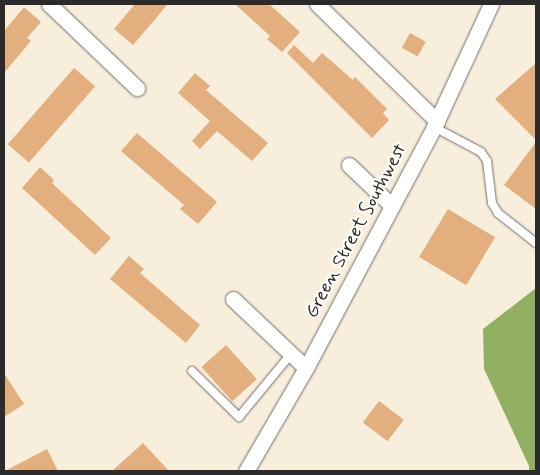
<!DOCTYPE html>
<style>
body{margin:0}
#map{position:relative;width:540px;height:475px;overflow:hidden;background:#f7eedc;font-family:Mynerve,sans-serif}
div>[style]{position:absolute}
.forest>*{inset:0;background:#91b062}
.building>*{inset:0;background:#e4af7e;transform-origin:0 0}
.roads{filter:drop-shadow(0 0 1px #726f69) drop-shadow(0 0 1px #726f69)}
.lane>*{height:8px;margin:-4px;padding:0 4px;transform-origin:4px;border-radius:4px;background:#fff}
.street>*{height:15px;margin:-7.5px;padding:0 7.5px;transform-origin:7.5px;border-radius:7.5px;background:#fff}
span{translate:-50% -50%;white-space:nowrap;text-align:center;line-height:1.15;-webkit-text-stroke:4.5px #fdfcf7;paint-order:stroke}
.street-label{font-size:19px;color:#2b2b2b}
.frame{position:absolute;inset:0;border:5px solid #2b2b2b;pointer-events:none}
</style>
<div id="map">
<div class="forest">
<i style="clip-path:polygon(536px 288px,536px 471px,529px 471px,529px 466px,484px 369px,483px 329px)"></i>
</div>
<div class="building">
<i style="clip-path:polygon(135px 4px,168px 4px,133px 45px,114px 29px)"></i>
<i style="clip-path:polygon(235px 4px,269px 4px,300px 32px,282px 52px,267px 39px,270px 36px)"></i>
<i style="clip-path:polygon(24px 7px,41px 22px,27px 38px,31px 41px,4px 73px,4px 31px)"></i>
<i style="left:410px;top:33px;width:18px;height:17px;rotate:29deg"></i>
<i style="clip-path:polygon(294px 45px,313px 63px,322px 53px,353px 80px,355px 77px,387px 109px,383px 113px,389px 120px,372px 138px,287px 53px)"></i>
<i style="clip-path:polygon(536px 63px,536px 140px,495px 99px)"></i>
<i style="left:74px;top:68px;width:28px;height:101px;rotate:41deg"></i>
<i style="clip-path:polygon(195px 73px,210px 86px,206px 90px,268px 143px,252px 161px,217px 131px,200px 149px,192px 141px,210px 121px,178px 93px)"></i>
<i style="clip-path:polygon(137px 133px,217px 202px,198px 224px,180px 209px,184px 205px,121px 151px)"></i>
<i style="clip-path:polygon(536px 142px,536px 209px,504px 185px)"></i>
<i style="clip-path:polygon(40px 167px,54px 180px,52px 183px,111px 238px,95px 255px,22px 188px)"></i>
<i style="left:448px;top:209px;width:55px;height:56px;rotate:31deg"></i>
<i style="clip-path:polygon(129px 256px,144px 269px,140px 273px,200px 325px,186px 343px,110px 279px)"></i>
<i style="left:226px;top:345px;width:46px;height:33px;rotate:48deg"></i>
<i style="clip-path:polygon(4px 373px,24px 404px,4px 417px)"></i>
<i style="left:379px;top:401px;width:31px;height:27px;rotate:37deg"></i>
<i style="clip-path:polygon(143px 443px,169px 471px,112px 471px)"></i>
<i style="clip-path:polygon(47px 449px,58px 471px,5px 471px)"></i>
</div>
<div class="roads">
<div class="lane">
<i style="left:434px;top:127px;width:53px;rotate:28deg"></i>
<i style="left:481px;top:152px;width:11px;rotate:56deg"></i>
<i style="left:487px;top:161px;width:42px;rotate:83.2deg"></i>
<i style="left:492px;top:203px;width:12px;rotate:59deg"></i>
<i style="left:498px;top:213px;width:48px;rotate:38.3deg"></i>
<i style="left:192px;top:371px;width:66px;rotate:44.4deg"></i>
<i style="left:239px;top:417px;width:82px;rotate:-50.5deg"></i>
</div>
<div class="street">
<i style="left:49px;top:4px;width:122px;rotate:43.7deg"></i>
<i style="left:317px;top:4px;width:168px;rotate:44.3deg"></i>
<i style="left:349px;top:165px;width:59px;rotate:43.6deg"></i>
<i style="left:233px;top:299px;width:100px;rotate:43.4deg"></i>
<i style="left:246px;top:471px;width:119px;rotate:-59.8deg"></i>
<i style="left:306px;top:368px;width:273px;rotate:-62deg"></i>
<i style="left:434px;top:127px;width:136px;rotate:-65.1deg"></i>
</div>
</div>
<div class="street-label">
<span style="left:356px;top:231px;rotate:-62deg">Green Street Southwest</span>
</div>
<div class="frame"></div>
</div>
